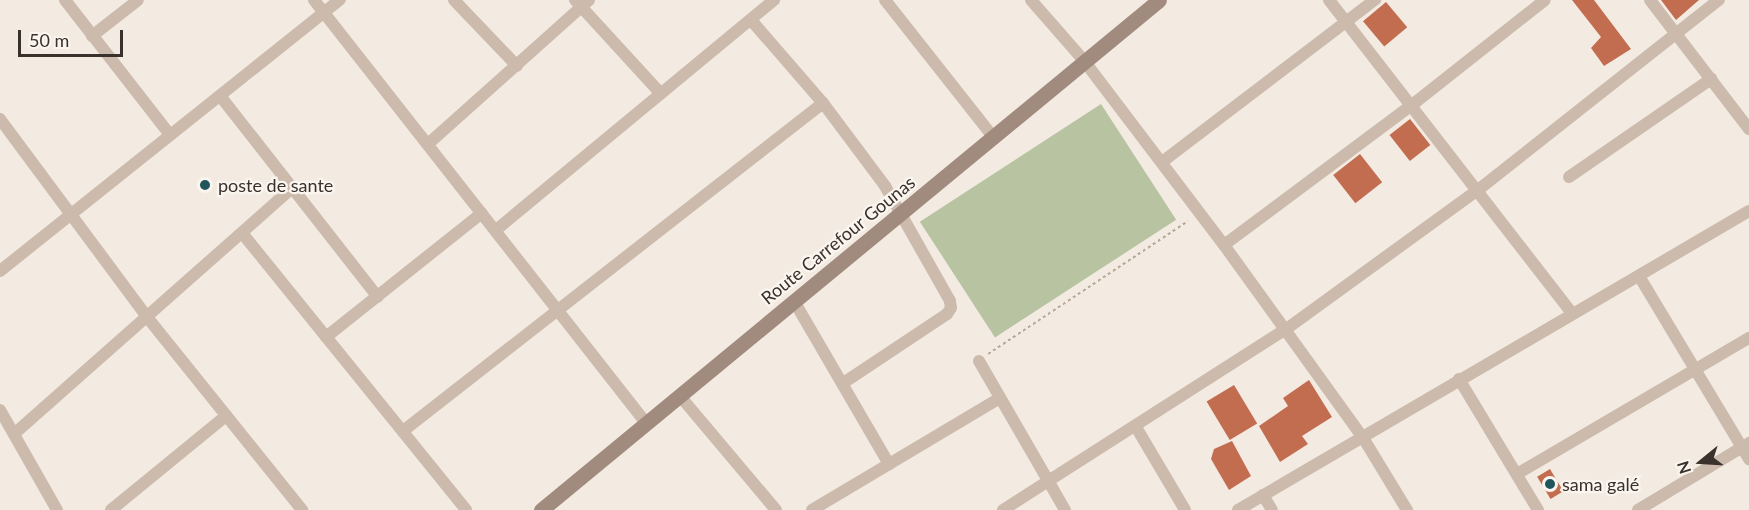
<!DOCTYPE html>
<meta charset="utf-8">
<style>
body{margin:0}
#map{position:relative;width:1749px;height:510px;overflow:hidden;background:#f3ebe2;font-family:Lato,sans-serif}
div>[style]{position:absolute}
.green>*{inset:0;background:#b7c3a1;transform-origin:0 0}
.building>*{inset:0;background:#c36d50;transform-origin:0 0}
.path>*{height:2px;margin-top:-1px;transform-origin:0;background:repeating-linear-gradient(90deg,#b8a697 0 3px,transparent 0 6px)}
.street>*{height:12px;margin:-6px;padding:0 6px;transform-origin:6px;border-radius:6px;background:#ccbbad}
.secondary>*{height:15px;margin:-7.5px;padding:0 7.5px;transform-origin:7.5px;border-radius:7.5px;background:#a08b7e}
.dots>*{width:16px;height:16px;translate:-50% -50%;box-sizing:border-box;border:3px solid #faf5ee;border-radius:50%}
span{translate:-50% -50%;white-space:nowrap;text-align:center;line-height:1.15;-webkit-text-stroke:4.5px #faf5ee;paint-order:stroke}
.poi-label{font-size:18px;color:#3a302c}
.left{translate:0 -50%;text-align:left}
.street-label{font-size:18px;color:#3a302c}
.north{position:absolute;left:1671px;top:432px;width:60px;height:60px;-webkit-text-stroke:4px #faf5ee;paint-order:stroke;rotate:252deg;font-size:16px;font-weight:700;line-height:24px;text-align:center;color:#3a302c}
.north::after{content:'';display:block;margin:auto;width:21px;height:27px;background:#3a302c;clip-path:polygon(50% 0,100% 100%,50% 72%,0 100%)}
.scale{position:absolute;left:18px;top:30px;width:105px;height:27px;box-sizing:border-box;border:3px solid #3a302c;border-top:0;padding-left:8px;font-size:18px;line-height:21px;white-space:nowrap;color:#3a302c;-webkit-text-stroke:4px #faf5ee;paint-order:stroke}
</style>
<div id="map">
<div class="green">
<i style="left:1101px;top:104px;width:138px;height:216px;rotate:57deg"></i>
</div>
<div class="building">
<i style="clip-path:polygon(1572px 0,1594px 0,1631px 49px,1604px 66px,1591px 48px,1601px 37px)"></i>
<i style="clip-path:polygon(1661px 0,1699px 0,1676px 20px)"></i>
<i style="left:1386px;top:2px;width:33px;height:30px;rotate:50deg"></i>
<i style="left:1410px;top:119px;width:33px;height:26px;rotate:52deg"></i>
<i style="left:1360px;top:154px;width:36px;height:34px;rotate:52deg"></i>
<i style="clip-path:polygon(1309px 380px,1332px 417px,1302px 436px,1308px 444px,1280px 462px,1259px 426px,1288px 406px,1283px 398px)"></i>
<i style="left:1234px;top:385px;width:45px;height:32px;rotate:59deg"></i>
<i style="clip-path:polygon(1232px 441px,1251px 476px,1229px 490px,1211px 459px,1214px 449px)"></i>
<i style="left:1550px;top:469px;width:26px;height:15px;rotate:59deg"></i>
</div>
<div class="path">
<i style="left:988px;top:354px;width:240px;rotate:-33.6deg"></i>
</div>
<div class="street">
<i style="left:65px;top:0;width:171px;rotate:52.1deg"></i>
<i style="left:314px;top:0;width:538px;rotate:51.87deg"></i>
<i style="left:454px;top:0;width:91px;rotate:46.3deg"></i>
<i style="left:575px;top:0;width:127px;rotate:47.5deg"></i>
<i style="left:885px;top:0;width:176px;rotate:51.7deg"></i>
<i style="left:1031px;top:0;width:82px;rotate:48.9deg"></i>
<i style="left:1085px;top:62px;width:230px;rotate:52.8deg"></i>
<i style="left:1224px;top:245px;width:236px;rotate:54.2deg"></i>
<i style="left:1362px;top:436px;width:87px;rotate:58.7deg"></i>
<i style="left:1329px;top:0;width:396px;rotate:52.2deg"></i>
<i style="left:1650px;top:0;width:163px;rotate:52.5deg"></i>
<i style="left:751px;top:20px;width:110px;rotate:49.1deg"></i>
<i style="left:823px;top:103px;width:104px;rotate:53.2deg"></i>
<i style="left:885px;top:186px;width:132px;rotate:60.5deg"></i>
<i style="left:950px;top:301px;width:7px;rotate:82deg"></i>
<i style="left:951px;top:308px;width:7px;rotate:124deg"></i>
<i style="left:947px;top:314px;width:125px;rotate:146.4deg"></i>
<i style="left:92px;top:36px;width:58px;rotate:-38deg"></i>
<i style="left:221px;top:97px;width:254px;rotate:51.9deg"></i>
<i style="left:0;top:119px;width:247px;rotate:53.4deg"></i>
<i style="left:147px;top:317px;width:248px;rotate:51.2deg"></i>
<i style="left:428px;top:144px;width:216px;rotate:-41.8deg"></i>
<i style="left:1162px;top:162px;width:268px;rotate:-37.3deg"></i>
<i style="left:1569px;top:177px;width:173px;rotate:-34.6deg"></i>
<i style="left:496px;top:230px;width:361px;rotate:-39.6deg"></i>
<i style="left:242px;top:233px;width:356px;rotate:51deg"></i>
<i style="left:1224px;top:245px;width:234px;rotate:-36.7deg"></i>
<i style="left:1412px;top:105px;width:169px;rotate:-38.3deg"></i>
<i style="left:0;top:271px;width:435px;rotate:-38.6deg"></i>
<i style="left:1639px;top:276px;width:214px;rotate:59deg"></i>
<i style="left:794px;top:301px;width:189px;rotate:59.8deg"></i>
<i style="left:326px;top:337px;width:199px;rotate:-38.5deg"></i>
<i style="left:979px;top:361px;width:172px;rotate:60deg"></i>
<i style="left:1459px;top:379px;width:153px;rotate:58.9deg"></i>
<i style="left:680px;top:396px;width:149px;rotate:49.9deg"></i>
<i style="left:0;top:410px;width:115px;rotate:60.3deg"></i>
<i style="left:1136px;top:427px;width:96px;rotate:59.4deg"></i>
<i style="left:403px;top:431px;width:533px;rotate:-37.99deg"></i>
<i style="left:14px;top:434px;width:370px;rotate:-41.5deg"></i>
<i style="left:1517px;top:474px;width:269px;rotate:-30.4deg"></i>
<i style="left:1263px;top:495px;width:17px;rotate:59deg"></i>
<i style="left:111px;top:510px;width:149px;rotate:-39.3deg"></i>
<i style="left:812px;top:510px;width:219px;rotate:-30.8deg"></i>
<i style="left:1003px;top:510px;width:335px;rotate:-32.6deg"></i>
<i style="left:1285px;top:330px;width:238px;rotate:-36deg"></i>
<i style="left:1478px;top:190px;width:307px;rotate:-38.3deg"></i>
<i style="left:1238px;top:510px;width:592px;rotate:-30.33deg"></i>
<i style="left:1638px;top:510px;width:130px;rotate:-31.1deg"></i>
</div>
<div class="secondary">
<i style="left:541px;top:510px;width:801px;rotate:-39.53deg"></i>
</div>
<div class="dots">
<i style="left:205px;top:185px;background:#21575b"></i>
<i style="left:1550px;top:484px;background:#21575b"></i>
</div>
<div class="poi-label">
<span class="left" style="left:218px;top:185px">poste de sante</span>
<span class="left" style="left:1562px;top:484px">sama galé</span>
</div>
<div class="street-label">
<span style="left:838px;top:240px;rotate:-39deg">Route Carrefour Gounas</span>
</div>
<div class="north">N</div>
<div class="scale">50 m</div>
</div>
